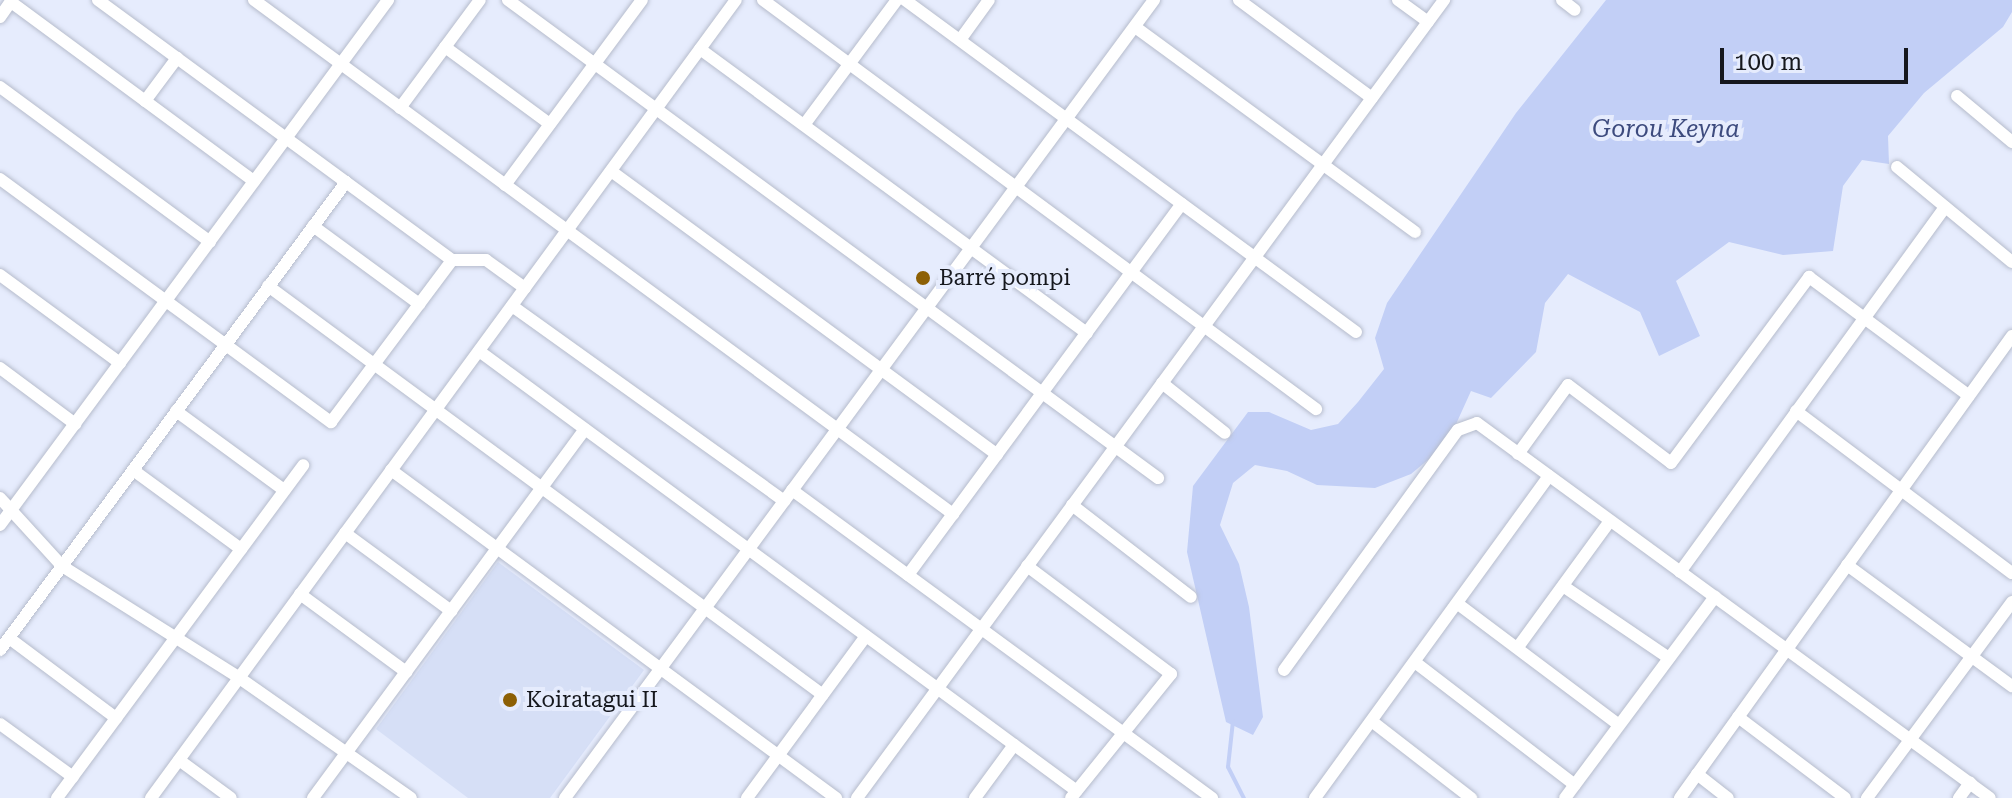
<!DOCTYPE html>
<meta charset="utf-8">
<style>
body{margin:0}
#map{position:relative;width:2012px;height:798px;overflow:hidden;background:#e6ecfd;font-family:"Roboto Serif",serif}
div>[style]{position:absolute}
.built>*{inset:0;background:#d6dff6}
.water>*{inset:0;background:#c2cff6}
.stream>*{height:4px;margin:-2px;padding:0 2px;transform-origin:2px;border-radius:2px;background:#c2cff6}
.roads{filter:drop-shadow(0 0 2px #b6bccc) drop-shadow(0 0 2px #b6bccc)}
.minor>*{height:12px;margin:-6px;padding:0 6px;transform-origin:6px;border-radius:6px;background:#fff}
.dots>*{width:22px;height:22px;translate:-50% -50%;box-sizing:border-box;border:4px solid #e6ecfd;border-radius:50%}
span{translate:-50% -50%;white-space:nowrap;text-align:center;line-height:1.15;-webkit-text-stroke:8px #e6ecfd;paint-order:stroke}
.poi-label{font-size:22px;color:#16181e}
.left{translate:0 -50%;text-align:left}
.water-label{font-size:24px;color:#3d4b7e;font-style:italic}
.scale{position:absolute;left:1720px;top:48px;width:188px;height:36px;box-sizing:border-box;border:4px solid #16181e;border-top:0;padding-left:10px;font-size:24px;line-height:28px;white-space:nowrap;color:#16181e;-webkit-text-stroke:6px #e6ecfd;paint-order:stroke}
</style>
<div id="map">
<div class="built">
<i style="clip-path:polygon(498px 562px,644px 670px,550px 798px,468px 798px,376px 729px)"></i>
</div>
<div class="water">
<i style="clip-path:polygon(1606px 0,2012px 0,2012px 12px,2003px 27px,1924px 93px,1888px 136px,1889px 164px,1862px 160px,1843px 186px,1833px 251px,1783px 255px,1729px 242px,1676px 281px,1700px 336px,1659px 356px,1640px 312px,1568px 274px,1545px 303px,1536px 352px,1491px 398px,1471px 391px,1447px 444px,1411px 474px,1375px 488px,1317px 485px,1287px 471px,1255px 465px,1233px 483px,1220px 525px,1239px 564px,1249px 607px,1263px 717px,1253px 735px,1226px 722px,1187px 552px,1193px 486px,1248px 412px,1269px 412px,1311px 430px,1338px 424px,1358px 402px,1384px 369px,1375px 338px,1387px 303px,1516px 113px)"></i>
</div>
<div class="stream">
<i style="left:1233px;top:721px;width:46px;rotate:96.2deg"></i>
<i style="left:1228px;top:767px;width:35px;rotate:63deg"></i>
</div>
<div class="roads">
<div class="minor">
<i style="left:98px;top:0;width:439px;rotate:36.3deg"></i>
<i style="left:452px;top:260px;width:34px"></i>
<i style="left:486px;top:260px;width:48px;rotate:35.7deg"></i>
<i style="left:254px;top:0;width:868px;rotate:36.33deg"></i>
<i style="left:508px;top:0;width:807px;rotate:36.33deg"></i>
<i style="left:763px;top:0;width:688px;rotate:36.49deg"></i>
<i style="left:905px;top:0;width:560px;rotate:36.36deg"></i>
<i style="left:1239px;top:0;width:165px;rotate:36.4deg"></i>
<i style="left:1398px;top:0;width:37px;rotate:36deg"></i>
<i style="left:1562px;top:0;width:16px;rotate:38deg"></i>
<i style="left:11px;top:2px;width:302px;rotate:36.4deg"></i>
<i style="left:0;top:17px;width:21px;rotate:-55deg"></i>
<i style="left:1135px;top:27px;width:347px;rotate:36.2deg"></i>
<i style="left:960px;top:40px;width:49px;rotate:-54.1deg"></i>
<i style="left:445px;top:47px;width:130px;rotate:36.3deg"></i>
<i style="left:700px;top:49px;width:480px;rotate:36.3deg"></i>
<i style="left:0;top:87px;width:261px;rotate:36.4deg"></i>
<i style="left:1957px;top:96px;width:72px;rotate:39.9deg"></i>
<i style="left:145px;top:101px;width:54px;rotate:-53.3deg"></i>
<i style="left:400px;top:108px;width:134px;rotate:-53.5deg"></i>
<i style="left:804px;top:125px;width:156px;rotate:-53.4deg"></i>
<i style="left:1897px;top:167px;width:149px;rotate:39.6deg"></i>
<i style="left:611px;top:171px;width:479px;rotate:36.3deg"></i>
<i style="left:0;top:179px;width:411px;rotate:36.3deg"></i>
<i style="left:331px;top:422px;width:202px;rotate:-53.2deg"></i>
<i style="left:505px;top:185px;width:230px;rotate:-53.5deg"></i>
<i style="left:313px;top:226px;width:132px;rotate:36.3deg"></i>
<i style="left:0;top:275px;width:149px;rotate:36.3deg"></i>
<i style="left:268px;top:286px;width:689px;rotate:36.39deg"></i>
<i style="left:512px;top:306px;width:335px;rotate:35.6deg"></i>
<i style="left:479px;top:351px;width:742px;rotate:36.35deg"></i>
<i style="left:0;top:368px;width:94px;rotate:36.7deg"></i>
<i style="left:1162px;top:383px;width:80px;rotate:38.4deg"></i>
<i style="left:176px;top:411px;width:134px;rotate:36.2deg"></i>
<i style="left:1796px;top:411px;width:270px;rotate:36.9deg"></i>
<i style="left:1518px;top:454px;width:85px;rotate:-54.1deg"></i>
<i style="left:1568px;top:385px;width:129px;rotate:37.1deg"></i>
<i style="left:1671px;top:463px;width:232px;rotate:-53.4deg"></i>
<i style="left:1809px;top:277px;width:199px;rotate:36.6deg"></i>
<i style="left:133px;top:470px;width:134px;rotate:36.2deg"></i>
<i style="left:391px;top:470px;width:553px;rotate:36.39deg"></i>
<i style="left:792px;top:490px;width:521px;rotate:36.25deg"></i>
<i style="left:0;top:498px;width:92px;rotate:47.6deg"></i>
<i style="left:62px;top:566px;width:208px;rotate:32.2deg"></i>
<i style="left:238px;top:677px;width:211px;rotate:35deg"></i>
<i style="left:1072px;top:505px;width:150px;rotate:37.7deg"></i>
<i style="left:0;top:525px;width:653px;rotate:-53.53deg"></i>
<i style="left:345px;top:533px;width:132px;rotate:36.3deg"></i>
<i style="left:1847px;top:565px;width:205px;rotate:36.3deg"></i>
<i style="left:1027px;top:566px;width:180px;rotate:36.9deg"></i>
<i style="left:1171px;top:674px;width:159px;rotate:128.9deg"></i>
<i style="left:1680px;top:572px;width:451px;rotate:-54deg"></i>
<i style="left:908px;top:575px;width:461px;rotate:-53.6deg"></i>
<i style="left:1563px;top:586px;width:128px;rotate:34.2deg"></i>
<i style="left:300px;top:594px;width:132px;rotate:36.3deg"></i>
<i style="left:1458px;top:604px;width:201px;rotate:36.9deg"></i>
<i style="left:9px;top:638px;width:134px;rotate:36.8deg"></i>
<i style="left:1518px;top:647px;width:156px;rotate:-53.9deg"></i>
<i style="left:0;top:650px;width:582px;rotate:-53.52deg"></i>
<i style="left:1416px;top:663px;width:200px;rotate:37.5deg"></i>
<i style="left:1284px;top:670px;width:296px;rotate:-54.1deg"></i>
<i style="left:1458px;top:430px;width:20px;rotate:-20deg"></i>
<i style="left:1477px;top:423px;width:635px;rotate:36.17deg"></i>
<i style="left:1738px;top:717px;width:134px;rotate:37.1deg"></i>
<i style="left:1374px;top:723px;width:123px;rotate:37.7deg"></i>
<i style="left:0;top:724px;width:90px;rotate:36deg"></i>
<i style="left:179px;top:760px;width:64px;rotate:36.2deg"></i>
<i style="left:1697px;top:774px;width:39px;rotate:38deg"></i>
<i style="left:57px;top:798px;width:414px;rotate:-53.5deg"></i>
<i style="left:151px;top:798px;width:989px;rotate:-53.76deg"></i>
<i style="left:313px;top:798px;width:458px;rotate:-53.6deg"></i>
<i style="left:565px;top:798px;width:992px;rotate:-53.57deg"></i>
<i style="left:747px;top:798px;width:201px;rotate:-53.7deg"></i>
<i style="left:857px;top:798px;width:991px;rotate:-53.66deg"></i>
<i style="left:975px;top:798px;width:66px;rotate:-53.7deg"></i>
<i style="left:1315px;top:798px;width:398px;rotate:-54deg"></i>
<i style="left:1565px;top:798px;width:251px;rotate:-53.3deg"></i>
<i style="left:1680px;top:798px;width:569px;rotate:-54.3deg"></i>
<i style="left:1867px;top:798px;width:244px;rotate:-53.5deg"></i>
<i style="left:1959px;top:798px;width:19px;rotate:-54deg"></i>
</div>
</div>
<div class="dots">
<i style="left:923px;top:278px;background:#8d6005"></i>
<i style="left:510px;top:700px;background:#8d6005"></i>
</div>
<div class="poi-label">
<span class="left" style="left:939px;top:278px">Barré pompi</span>
<span class="left" style="left:526px;top:700px">Koiratagui II</span>
</div>
<div class="water-label">
<span style="left:1666px;top:130px">Gorou Keyna</span>
</div>
<div class="scale">100 m</div>
</div>
